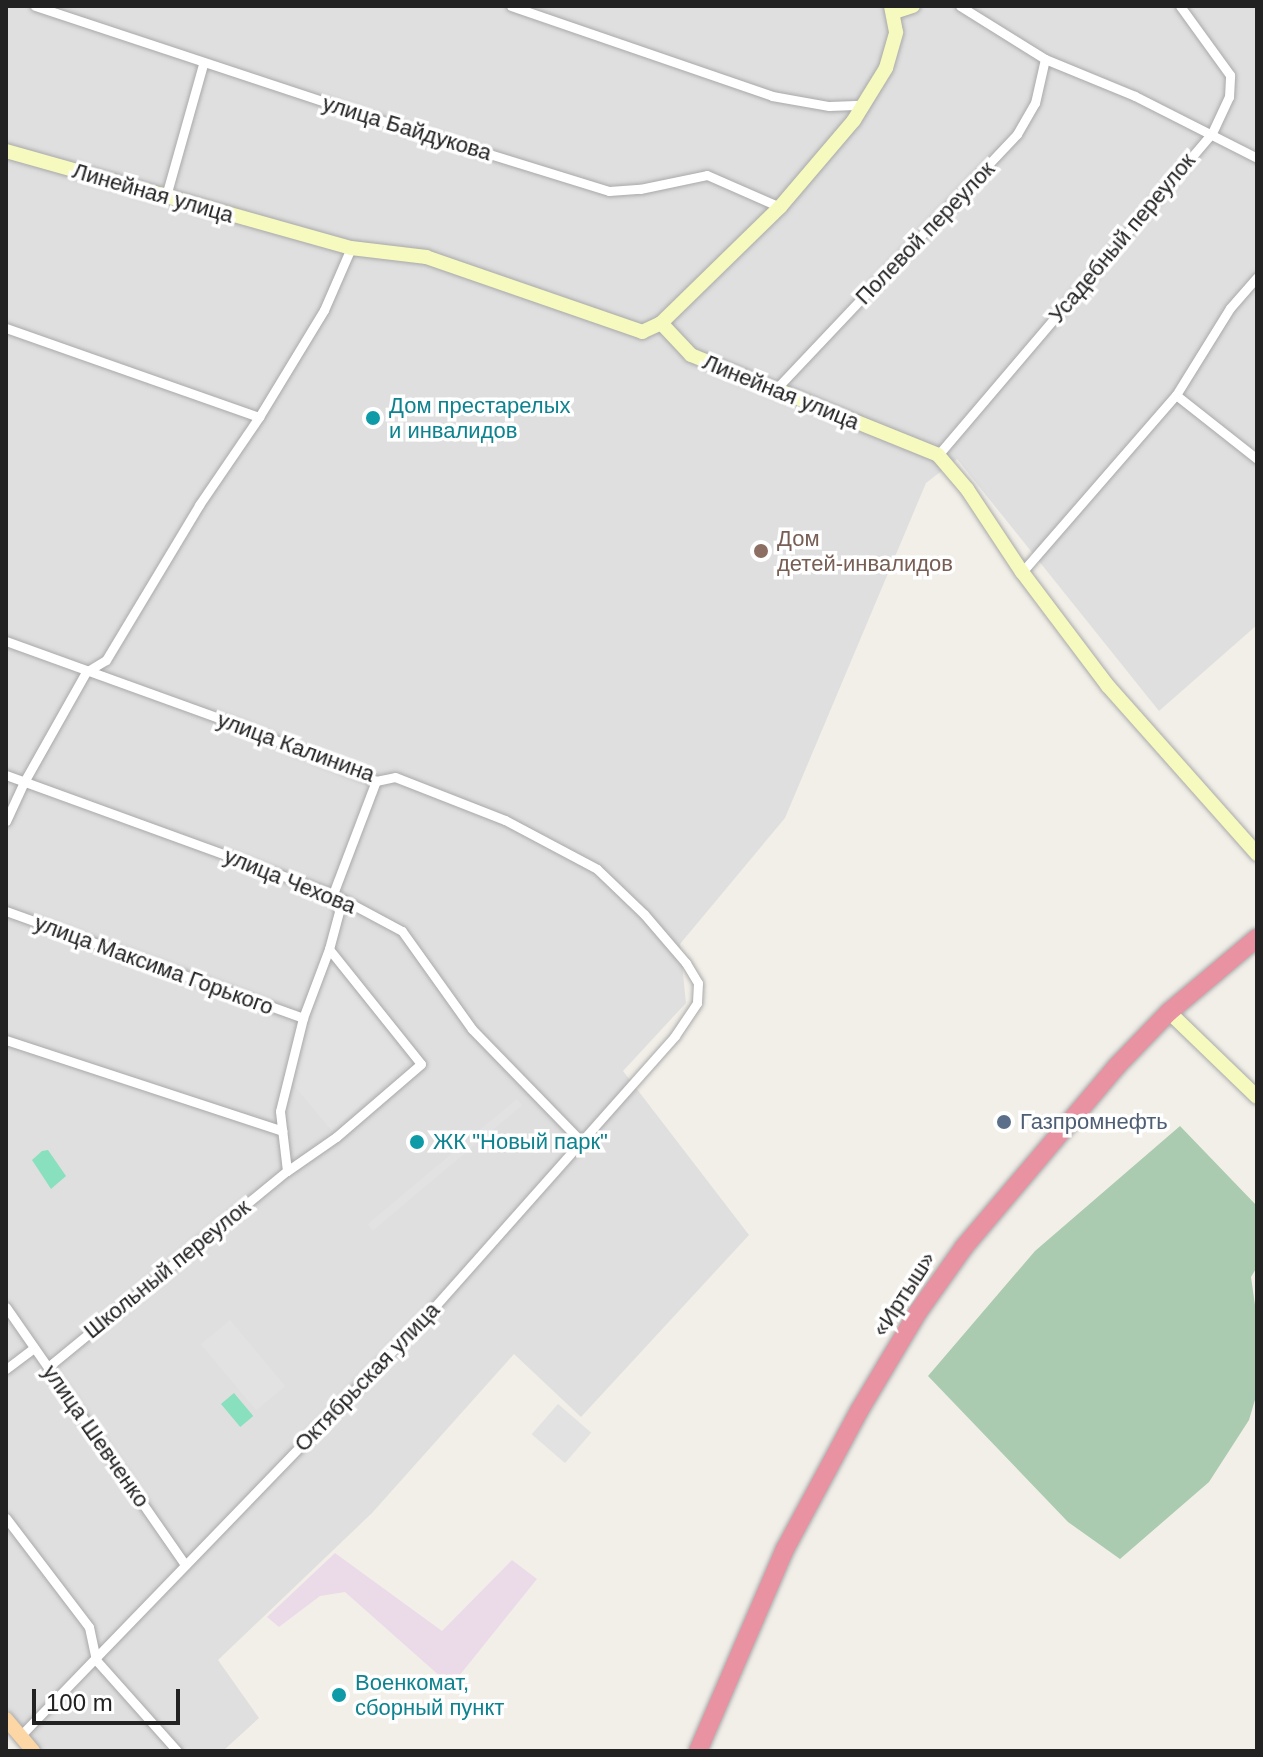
<!DOCTYPE html>
<meta charset="utf-8">
<style>
body{margin:0}
#map{position:relative;width:1263px;height:1757px;overflow:hidden;background:#f2efe9;font-family:Arial,sans-serif}
div>[style]{position:absolute}
.residential>*{inset:0;background:#e0dfdf}
.industrial>*{inset:0;background:#ebdbe8}
.cemetery>*{inset:0;background:#aacbaf}
.pitch>*{inset:0;background:#88e0be;transform-origin:0 0}
.parking>*{inset:0;background:#e2e2e2;transform-origin:0 0}
.roads{filter:drop-shadow(0 0 2px #a9a9a9) drop-shadow(0 0 2px #a9a9a9)}
.street>*{height:9px;margin:-4.5px;padding:0 4.5px;transform-origin:4.5px;border-radius:4.5px;background:#fff}
.secondary>*{height:14px;margin:-7px;padding:0 7px;transform-origin:7px;border-radius:7px;background:#f7fabf}
.primary>*{height:14px;margin:-7px;padding:0 7px;transform-origin:7px;border-radius:7px;background:#fcd6a4}
.highway>*{height:18px;margin:-9px;padding:0 9px;transform-origin:9px;border-radius:9px;background:#e892a2}
.dots>*{width:22px;height:22px;translate:-50% -50%;box-sizing:border-box;border:4px solid #fff;border-radius:50%}
span{translate:-50% -50%;white-space:nowrap;text-align:center;line-height:1.15;-webkit-text-stroke:7px #fff;paint-order:stroke}
.street-label{font-size:22px;color:#222}
.culture-label{font-size:22px;color:#0d838f}
.left{translate:0 -50%;text-align:left}
.education-label{font-size:22px;color:#785e54}
.service-label{font-size:22px;color:#4e5e75}
.frame{position:absolute;inset:0;border:8px solid #222;pointer-events:none}
.scale{position:absolute;left:32px;top:1689px;width:148px;height:36px;box-sizing:border-box;border:4px solid #222;border-top:0;padding-left:10px;font-size:24px;line-height:28px;white-space:nowrap;color:#222;-webkit-text-stroke:6px #fff;paint-order:stroke}
</style>
<div id="map">
<div class="residential">
<i style="clip-path:polygon(6px 6px,1257px 6px,1257px 625px,1159px 711px,957px 459px,926px 483px,785px 818px,680px 944px,686px 1003px,623px 1071px,749px 1235px,581px 1417px,514px 1354px,372px 1513px,218px 1660px,259px 1718px,223px 1751px,42px 1751px,6px 1707px)"></i>
</div>
<div class="industrial">
<i style="clip-path:polygon(335px 1553px,442px 1631px,512px 1560px,537px 1579px,451px 1686px,345px 1592px,320px 1596px,279px 1627px,267px 1617px)"></i>
</div>
<div class="cemetery">
<i style="clip-path:polygon(1180px 1126px,1257px 1206px,1257px 1267px,1251px 1277px,1257px 1319px,1257px 1393px,1249px 1420px,1209px 1482px,1120px 1559px,1068px 1522px,928px 1376px,1035px 1251px)"></i>
</div>
<div class="pitch">
<i style="clip-path:polygon(48px 1150px,66px 1176px,51px 1189px,32px 1160px,42px 1151px)"></i>
<i style="left:234px;top:1393px;width:30px;height:17px;rotate:50deg"></i>
</div>
<div class="parking">
<i style="clip-path:polygon(326px 966px,336px 967px,409px 1061px,332px 1131px,292px 1083px,306px 1026px)"></i>
<i style="left:517px;top:1099px;width:8px;height:195px;rotate:50deg"></i>
<i style="left:230px;top:1320px;width:86px;height:38px;rotate:50deg"></i>
<i style="left:558px;top:1404px;width:44px;height:40px;rotate:41deg"></i>
</div>
<div class="roads">
<div class="street">
<i style="left:35px;top:6px;width:356px;rotate:18.3deg"></i>
<i style="left:373px;top:118px;width:247px;rotate:17.2deg"></i>
<i style="left:609px;top:191px;width:31px;rotate:-4deg"></i>
<i style="left:640px;top:189px;width:68px;rotate:-11.8deg"></i>
<i style="left:707px;top:175px;width:80px;rotate:23.7deg"></i>
<i style="left:511px;top:6px;width:276px;rotate:19deg"></i>
<i style="left:772px;top:96px;width:58px;rotate:10deg"></i>
<i style="left:829px;top:106px;width:33px;rotate:-2deg"></i>
<i style="left:960px;top:6px;width:100px;rotate:31.9deg"></i>
<i style="left:1045px;top:59px;width:97px;rotate:22.3deg"></i>
<i style="left:1135px;top:96px;width:137px;rotate:26.9deg"></i>
<i style="left:166px;top:196px;width:137px;rotate:-74.3deg"></i>
<i style="left:6px;top:328px;width:268px;rotate:19.4deg"></i>
<i style="left:775px;top:390px;width:352px;rotate:-46.6deg"></i>
<i style="left:1017px;top:134px;width:36px;rotate:-60deg"></i>
<i style="left:1035px;top:103px;width:45px;rotate:-77.2deg"></i>
<i style="left:1176px;top:395px;width:103px;rotate:38.3deg"></i>
<i style="left:938px;top:455px;width:423px;rotate:-49.6deg"></i>
<i style="left:1212px;top:133px;width:40px;rotate:-65deg"></i>
<i style="left:1229px;top:97px;width:22px;rotate:-87deg"></i>
<i style="left:1230px;top:75px;width:85px;rotate:-125.9deg"></i>
<i style="left:1022px;top:572px;width:235px;rotate:-49deg"></i>
<i style="left:1176px;top:395px;width:102px;rotate:-58.2deg"></i>
<i style="left:1230px;top:308px;width:41px;rotate:-48.9deg"></i>
<i style="left:6px;top:641px;width:252px;rotate:19.9deg"></i>
<i style="left:243px;top:727px;width:144px;rotate:22.1deg"></i>
<i style="left:376px;top:781px;width:19px;rotate:-12deg"></i>
<i style="left:395px;top:777px;width:118px;rotate:21.4deg"></i>
<i style="left:505px;top:820px;width:104px;rotate:28deg"></i>
<i style="left:597px;top:869px;width:65px;rotate:43.8deg"></i>
<i style="left:644px;top:914px;width:65px;rotate:49.4deg"></i>
<i style="left:686px;top:963px;width:23px;rotate:59deg"></i>
<i style="left:698px;top:983px;width:20px;rotate:93deg"></i>
<i style="left:697px;top:1003px;width:40px;rotate:124deg"></i>
<i style="left:675px;top:1036px;width:366px;rotate:131.6deg"></i>
<i style="left:432px;top:1310px;width:593px;rotate:134.04deg"></i>
<i style="left:6px;top:775px;width:348px;rotate:20deg"></i>
<i style="left:333px;top:894px;width:78px;rotate:28.2deg"></i>
<i style="left:402px;top:931px;width:120px;rotate:54.5deg"></i>
<i style="left:472px;top:1029px;width:156px;rotate:45.8deg"></i>
<i style="left:6px;top:821px;width:43px;rotate:-65.2deg"></i>
<i style="left:24px;top:782px;width:126px;rotate:-60.6deg"></i>
<i style="left:86px;top:672px;width:23px;rotate:-31deg"></i>
<i style="left:106px;top:660px;width:181px;rotate:-59deg"></i>
<i style="left:199px;top:505px;width:107px;rotate:-55.7deg"></i>
<i style="left:259px;top:417px;width:125px;rotate:-58.7deg"></i>
<i style="left:324px;top:310px;width:68px;rotate:-66.5deg"></i>
<i style="left:6px;top:911px;width:316px;rotate:19.8deg"></i>
<i style="left:329px;top:949px;width:39px;rotate:-75deg"></i>
<i style="left:339px;top:911px;width:18px;rotate:-109deg"></i>
<i style="left:333px;top:894px;width:121px;rotate:-69.2deg"></i>
<i style="left:6px;top:1040px;width:291px;rotate:18.2deg"></i>
<i style="left:6px;top:1307px;width:314px;rotate:55.2deg"></i>
<i style="left:48px;top:1367px;width:309px;rotate:-39.4deg"></i>
<i style="left:287px;top:1171px;width:60px;rotate:-96.7deg"></i>
<i style="left:280px;top:1111px;width:96px;rotate:-76.1deg"></i>
<i style="left:303px;top:1018px;width:74px;rotate:-69.4deg"></i>
<i style="left:329px;top:949px;width:147px;rotate:51.3deg"></i>
<i style="left:421px;top:1064px;width:112px;rotate:139.3deg"></i>
<i style="left:336px;top:1137px;width:60px;rotate:145.2deg"></i>
<i style="left:6px;top:1369px;width:35px;rotate:-37deg"></i>
<i style="left:6px;top:1518px;width:137px;rotate:52.7deg"></i>
<i style="left:89px;top:1627px;width:34px;rotate:78deg"></i>
<i style="left:96px;top:1660px;width:122px;rotate:48.3deg"></i>
</div>
<div class="secondary">
<i style="left:894px;top:12px;width:20px;rotate:-18deg"></i>
<i style="left:6px;top:151px;width:358px;rotate:15.7deg"></i>
<i style="left:351px;top:248px;width:76px;rotate:6.8deg"></i>
<i style="left:426px;top:257px;width:229px;rotate:19.1deg"></i>
<i style="left:642px;top:332px;width:21px;rotate:-25deg"></i>
<i style="left:661px;top:323px;width:44px;rotate:46.8deg"></i>
<i style="left:691px;top:355px;width:266px;rotate:22deg"></i>
<i style="left:938px;top:455px;width:45px;rotate:49.5deg"></i>
<i style="left:967px;top:489px;width:100px;rotate:56.5deg"></i>
<i style="left:1022px;top:572px;width:143px;rotate:53deg"></i>
<i style="left:1108px;top:686px;width:225px;rotate:48.4deg"></i>
<i style="left:661px;top:323px;width:166px;rotate:-44.3deg"></i>
<i style="left:780px;top:207px;width:114px;rotate:-49.6deg"></i>
<i style="left:854px;top:120px;width:61px;rotate:-58.4deg"></i>
<i style="left:886px;top:68px;width:37px;rotate:-74deg"></i>
<i style="left:896px;top:32px;width:26px;rotate:-101deg"></i>
<i style="left:1169px;top:1012px;width:122px;rotate:44deg"></i>
</div>
<div class="primary">
<i style="left:6px;top:1719px;width:42px;rotate:49.8deg"></i>
</div>
<div class="highway">
<i style="left:698px;top:1751px;width:220px;rotate:-66.7deg"></i>
<i style="left:785px;top:1549px;width:157px;rotate:-61.8deg"></i>
<i style="left:859px;top:1411px;width:115px;rotate:-59.2deg"></i>
<i style="left:918px;top:1312px;width:80px;rotate:-54.7deg"></i>
<i style="left:964px;top:1247px;width:236px;rotate:-49.8deg"></i>
<i style="left:1116px;top:1067px;width:76px;rotate:-46.1deg"></i>
<i style="left:1169px;top:1012px;width:115px;rotate:-40.1deg"></i>
</div>
</div>
<div class="dots">
<i style="left:373px;top:418px;background:#0f9aa8"></i>
<i style="left:761px;top:551px;background:#8d6e63"></i>
<i style="left:1004px;top:1122px;background:#5c6f8a"></i>
<i style="left:417px;top:1142px;background:#0f9aa8"></i>
<i style="left:339px;top:1695px;background:#0f9aa8"></i>
</div>
<div class="street-label">
<span style="left:407px;top:128px;rotate:17deg">улица Байдукова</span>
<span style="left:153px;top:193px;rotate:16deg">Линейная улица</span>
<span style="left:925px;top:233px;rotate:-46deg">Полевой переулок</span>
<span style="left:1122px;top:238px;rotate:-50deg">Усадебный переулок</span>
<span style="left:781px;top:392px;rotate:22deg">Линейная улица</span>
<span style="left:296px;top:747px;rotate:20deg">улица Калинина</span>
<span style="left:290px;top:881px;rotate:22deg">улица Чехова</span>
<span style="left:154px;top:965px;rotate:20deg">улица Максима Горького</span>
<span style="left:167px;top:1269px;rotate:-39deg">Школьный переулок</span>
<span style="left:904px;top:1294px;rotate:-57deg">«Иртыш»</span>
<span style="left:367px;top:1377px;rotate:-46deg">Октябрьская улица</span>
<span style="left:96px;top:1436px;rotate:55deg">улица Шевченко</span>
</div>
<div class="culture-label">
<span class="left" style="left:389px;top:418px">Дом престарелых<br>и инвалидов</span>
<span class="left" style="left:433px;top:1142px">ЖК "Новый парк"</span>
<span class="left" style="left:355px;top:1695px">Военкомат,<br>сборный пункт</span>
</div>
<div class="education-label">
<span class="left" style="left:777px;top:551px">Дом<br>детей-инвалидов</span>
</div>
<div class="service-label">
<span class="left" style="left:1020px;top:1122px">Газпромнефть</span>
</div>
<div class="frame"></div>
<div class="scale">100 m</div>
</div>
